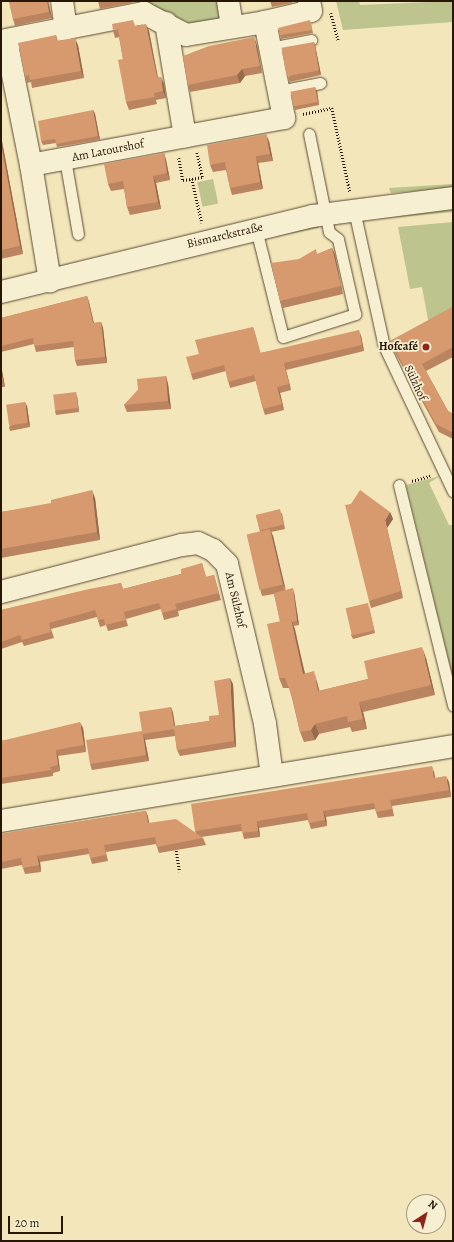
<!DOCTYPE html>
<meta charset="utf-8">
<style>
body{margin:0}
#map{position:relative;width:454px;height:1242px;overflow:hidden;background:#f3e6ba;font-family:Alegreya,serif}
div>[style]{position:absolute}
.green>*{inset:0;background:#bdc48e;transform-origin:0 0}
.path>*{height:2.5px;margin-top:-1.25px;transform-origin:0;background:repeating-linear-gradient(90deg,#281606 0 1px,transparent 0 3px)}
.roads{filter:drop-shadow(0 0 1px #5b4a33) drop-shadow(0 0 1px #5b4a33)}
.service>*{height:11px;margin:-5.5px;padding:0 5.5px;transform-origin:5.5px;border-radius:5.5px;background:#f7efd2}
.minor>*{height:22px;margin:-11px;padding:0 11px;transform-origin:11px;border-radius:11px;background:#f7efd2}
.tertiary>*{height:22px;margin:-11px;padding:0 11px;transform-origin:11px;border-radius:11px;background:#f7efd2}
.wall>*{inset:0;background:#b9845f}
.shaded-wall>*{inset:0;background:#966b4d}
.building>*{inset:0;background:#d7996e;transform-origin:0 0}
.dots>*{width:11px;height:11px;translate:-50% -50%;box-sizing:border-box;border:2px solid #f7efd2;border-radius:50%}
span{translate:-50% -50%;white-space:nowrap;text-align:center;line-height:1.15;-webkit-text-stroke:3.5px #f7efd2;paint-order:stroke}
.street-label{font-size:12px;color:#281606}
.poi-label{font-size:12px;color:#281606;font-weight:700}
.right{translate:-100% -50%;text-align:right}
.frame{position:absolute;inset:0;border:2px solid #281606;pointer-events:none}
.north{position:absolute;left:406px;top:1194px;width:40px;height:40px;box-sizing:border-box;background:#f7efd2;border:1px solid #a49880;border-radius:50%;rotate:36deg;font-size:11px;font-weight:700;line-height:16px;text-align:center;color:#281606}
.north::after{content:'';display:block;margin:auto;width:14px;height:18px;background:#8f2418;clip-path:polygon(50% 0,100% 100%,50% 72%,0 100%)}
.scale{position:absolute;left:8px;top:1216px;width:55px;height:18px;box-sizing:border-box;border:2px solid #281606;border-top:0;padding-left:5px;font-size:12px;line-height:14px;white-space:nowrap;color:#281606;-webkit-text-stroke:3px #f7efd2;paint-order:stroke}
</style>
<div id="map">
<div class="green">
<i style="clip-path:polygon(146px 1px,225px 1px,227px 23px,201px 27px,148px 8px)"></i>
<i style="clip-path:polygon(336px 1px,359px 1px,360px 5px,453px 1px,453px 22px,343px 30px)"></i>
<i style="left:213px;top:179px;width:25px;height:16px;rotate:78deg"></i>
<i style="clip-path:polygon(453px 184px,453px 188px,391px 193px,389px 188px)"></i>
<i style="clip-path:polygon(453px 208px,453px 212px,379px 219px,378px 214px)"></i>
<i style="clip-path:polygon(453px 222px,453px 310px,429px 325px,422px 287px,410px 289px,398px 227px)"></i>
<i style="clip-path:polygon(318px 224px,319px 228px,264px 239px)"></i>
<i style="clip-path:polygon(440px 476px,429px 483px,449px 525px,453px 525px,453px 679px,406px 485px)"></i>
</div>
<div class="path">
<i style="left:331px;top:13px;width:28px;rotate:75deg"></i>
<i style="left:303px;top:114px;width:30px;rotate:-12deg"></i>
<i style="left:332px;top:108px;width:86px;rotate:77.9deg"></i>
<i style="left:179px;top:158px;width:22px;rotate:80deg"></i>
<i style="left:183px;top:180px;width:9px;rotate:-6deg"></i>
<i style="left:192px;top:179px;width:45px;rotate:77.2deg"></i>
<i style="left:192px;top:179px;width:10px;rotate:-11deg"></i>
<i style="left:202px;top:177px;width:25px;rotate:-102deg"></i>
<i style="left:412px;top:481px;width:19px;rotate:-16deg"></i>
<i style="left:176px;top:848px;width:24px;rotate:81deg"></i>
</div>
<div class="roads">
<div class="service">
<i style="left:270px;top:48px;width:42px;rotate:-11deg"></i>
<i style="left:279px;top:91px;width:42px;rotate:-11deg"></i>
<i style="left:65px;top:159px;width:76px;rotate:80.2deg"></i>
<i style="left:354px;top:210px;width:139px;rotate:77.6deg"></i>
<i style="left:384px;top:346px;width:161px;rotate:64.6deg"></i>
<i style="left:256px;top:229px;width:111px;rotate:76deg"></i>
<i style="left:283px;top:337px;width:76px;rotate:-17.7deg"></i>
<i style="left:355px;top:314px;width:77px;rotate:-102.8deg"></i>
<i style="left:338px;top:239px;width:11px;rotate:-142deg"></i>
<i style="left:329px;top:232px;width:100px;rotate:-101.5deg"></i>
<i style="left:399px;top:485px;width:227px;rotate:76.2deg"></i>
</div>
<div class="minor">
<i style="left:62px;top:1px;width:28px;rotate:82deg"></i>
<i style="left:228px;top:1px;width:26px;rotate:81deg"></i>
<i style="left:144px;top:13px;width:47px;rotate:27.6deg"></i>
<i style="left:186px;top:35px;width:80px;rotate:-9.3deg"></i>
<i style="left:265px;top:22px;width:98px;rotate:78.8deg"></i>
<i style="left:284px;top:118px;width:257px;rotate:169.5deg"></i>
<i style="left:31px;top:165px;width:127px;rotate:-101.3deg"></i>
<i style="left:6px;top:40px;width:141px;rotate:-11.1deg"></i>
<i style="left:265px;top:22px;width:47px;rotate:-13.4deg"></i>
<i style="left:311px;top:11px;width:10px;rotate:-101deg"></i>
<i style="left:166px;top:23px;width:115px;rotate:80.5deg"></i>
<i style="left:31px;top:165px;width:118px;rotate:80.7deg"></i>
<i style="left:1px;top:592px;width:187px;rotate:-14.6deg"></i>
<i style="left:182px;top:545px;width:16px;rotate:-7deg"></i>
<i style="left:198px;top:543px;width:17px;rotate:25deg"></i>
<i style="left:213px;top:550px;width:20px;rotate:45deg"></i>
<i style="left:227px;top:564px;width:164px;rotate:76.6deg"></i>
<i style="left:265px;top:724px;width:52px;rotate:82.3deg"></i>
<i style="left:1px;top:821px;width:458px;rotate:-9.4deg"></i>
</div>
<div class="tertiary">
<i style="left:1px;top:292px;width:321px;rotate:-13.7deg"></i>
<i style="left:313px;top:216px;width:141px;rotate:-7.3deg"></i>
</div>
</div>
<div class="wall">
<i style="clip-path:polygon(9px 1px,48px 1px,52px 18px,15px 26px,13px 19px)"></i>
<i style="clip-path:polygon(98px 1px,131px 1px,132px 3px,100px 9px)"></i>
<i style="clip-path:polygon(257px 1px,265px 1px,258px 2px)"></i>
<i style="clip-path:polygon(270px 1px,292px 1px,292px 3px,272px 7px)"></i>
<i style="clip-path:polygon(311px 24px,313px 33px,281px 39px,280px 35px)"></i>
<i style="clip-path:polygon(136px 26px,149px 31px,158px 77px,164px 84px,166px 98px,156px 100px,157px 104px,129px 110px,126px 102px,123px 59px,119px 37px,115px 38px,113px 30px)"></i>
<i style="clip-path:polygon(56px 35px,58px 41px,78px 45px,84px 78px,32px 88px,31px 82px,27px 83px,25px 76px)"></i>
<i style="clip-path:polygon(314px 42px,315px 45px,321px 75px,290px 82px,288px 78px)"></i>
<i style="clip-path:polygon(257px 45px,262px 73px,245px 76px,240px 83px,190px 92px,188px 85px)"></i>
<i style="clip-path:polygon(317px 91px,319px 105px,295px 110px,294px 106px)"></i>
<i style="clip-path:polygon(93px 110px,95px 114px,100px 140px,57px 147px,56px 143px,43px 145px,41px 141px)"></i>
<i style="clip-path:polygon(1px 136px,23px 254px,1px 259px)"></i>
<i style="clip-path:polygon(269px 141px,273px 161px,258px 163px,263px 189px,232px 195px,230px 188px,226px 170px,213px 172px,210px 165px)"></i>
<i style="clip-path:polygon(164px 153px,166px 160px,170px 180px,156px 183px,161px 209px,130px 215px,127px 207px,124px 189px,111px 191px,108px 184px)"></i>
<i style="clip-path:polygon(332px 248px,335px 255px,343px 294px,283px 308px,280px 301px,299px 259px,318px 254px)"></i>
<i style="clip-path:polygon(87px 296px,89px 302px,94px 323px,101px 322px,103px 328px,107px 363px,77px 366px,75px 360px,74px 347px,36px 352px,34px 344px,1px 352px,1px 318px)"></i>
<i style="clip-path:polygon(453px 309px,453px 357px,426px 371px,448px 411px,453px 414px,453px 439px,439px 432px,393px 349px,390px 341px)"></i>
<i style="clip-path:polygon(253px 327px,260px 353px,361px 336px,364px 351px,286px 370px,291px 390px,280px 393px,284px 410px,265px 415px,263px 409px,256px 381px,230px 388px,226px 371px,193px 380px,191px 374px,199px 354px)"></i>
<i style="clip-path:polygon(1px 365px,5px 387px,1px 387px)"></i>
<i style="clip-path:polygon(166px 376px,168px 384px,171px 409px,127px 412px,124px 405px,138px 390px)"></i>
<i style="clip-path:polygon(77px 396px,79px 412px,56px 415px,55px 411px)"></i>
<i style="clip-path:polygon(27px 406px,30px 427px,10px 431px,9px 427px)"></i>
<i style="clip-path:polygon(95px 498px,100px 540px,1px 558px,1px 512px)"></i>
<i style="clip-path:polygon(390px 512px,393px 519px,387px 528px,403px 598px,371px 608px,369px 601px)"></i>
<i style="clip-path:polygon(282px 513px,285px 529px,271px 532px,273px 536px,285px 590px,294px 592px,299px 625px,293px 626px,305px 673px,317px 682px,319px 691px,368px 679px,426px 658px,435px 695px,363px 712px,367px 729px,352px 732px,350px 727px,319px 734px,315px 740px,304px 742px,300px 732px,292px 698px,289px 688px,283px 688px,279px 678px,280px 621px,274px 594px,262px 596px,260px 589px,260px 531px,256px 515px)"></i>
<i style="clip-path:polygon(202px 563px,206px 577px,214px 575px,221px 600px,178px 611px,179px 616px,164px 620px,161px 609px,126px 619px,128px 626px,108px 631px,106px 625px,100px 627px,97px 617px,51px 629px,54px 638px,24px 646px,22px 642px,1px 649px,1px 610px,121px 583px,123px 589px,181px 574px)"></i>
<i style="clip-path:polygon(369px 607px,375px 633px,353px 639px,351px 635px)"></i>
<i style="clip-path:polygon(233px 684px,236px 747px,180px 756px,177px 750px,175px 736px,145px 740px,149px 761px,92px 770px,90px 764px,142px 731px,171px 707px,173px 713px,175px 726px,209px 721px,219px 715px)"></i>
<i style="clip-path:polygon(83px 728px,86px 752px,58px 756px,60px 771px,53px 773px,53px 776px,1px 784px,1px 741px)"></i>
<i style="clip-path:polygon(434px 772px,435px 778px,449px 782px,451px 797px,392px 806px,394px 816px,378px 818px,375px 809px,326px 817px,327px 826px,311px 829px,308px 820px,259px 828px,260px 837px,244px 839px,242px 831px,201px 837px,203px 838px,206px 845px,159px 853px,156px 844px,106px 852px,108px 861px,92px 864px,89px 854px,40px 862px,41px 872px,25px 874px,22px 865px,1px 869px,1px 834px,146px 811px,148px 817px,149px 823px,196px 833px,195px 831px)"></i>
</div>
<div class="shaded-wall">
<i style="clip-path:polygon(47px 1px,48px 1px,52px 18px,49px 12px)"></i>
<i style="clip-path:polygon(146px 24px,149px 31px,159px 85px,157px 77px)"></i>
<i style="clip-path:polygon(254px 37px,257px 45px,262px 73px,260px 66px)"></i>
<i style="clip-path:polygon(75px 38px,78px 45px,84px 78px,81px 71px)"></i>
<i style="clip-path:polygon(314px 42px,315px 45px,321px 75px,319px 71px)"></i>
<i style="clip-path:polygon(242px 69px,245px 76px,240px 83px,237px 75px)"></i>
<i style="clip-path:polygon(161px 77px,164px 84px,166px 98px,163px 91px)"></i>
<i style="clip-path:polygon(315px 87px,317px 91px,319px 105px,318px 102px)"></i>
<i style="clip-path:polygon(93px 110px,95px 114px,100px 140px,98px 136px)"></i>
<i style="clip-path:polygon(266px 134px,269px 141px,273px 161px,270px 154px)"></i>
<i style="clip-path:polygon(1px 136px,23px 254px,20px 246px,1px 144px)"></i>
<i style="clip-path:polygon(164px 153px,166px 160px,170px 180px,167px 173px)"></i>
<i style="clip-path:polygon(256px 156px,258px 163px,263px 189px,260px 182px)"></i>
<i style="clip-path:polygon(153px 176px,156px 183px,161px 209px,158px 202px)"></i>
<i style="clip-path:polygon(332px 248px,335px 255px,343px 294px,341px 286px)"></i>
<i style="clip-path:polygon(87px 296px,89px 302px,95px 329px,93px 323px)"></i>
<i style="clip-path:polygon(101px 322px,103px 328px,107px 363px,105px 357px)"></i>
<i style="clip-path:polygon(253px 327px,255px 333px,262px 359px,260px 353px)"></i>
<i style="clip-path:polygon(359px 330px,361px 336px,364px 351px,362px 345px)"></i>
<i style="clip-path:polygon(284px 363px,286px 370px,291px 390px,289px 384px)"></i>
<i style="clip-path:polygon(1px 365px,5px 387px,3px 381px,1px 371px)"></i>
<i style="clip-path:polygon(166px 376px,168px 384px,171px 409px,168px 401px)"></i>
<i style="clip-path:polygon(277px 387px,280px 393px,284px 410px,282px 404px)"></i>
<i style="clip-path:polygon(76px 392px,77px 396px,79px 412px,78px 408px)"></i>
<i style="clip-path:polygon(25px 402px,27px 406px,30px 427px,28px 423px)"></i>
<i style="clip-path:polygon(92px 490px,95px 498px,100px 540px,97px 532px)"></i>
<i style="clip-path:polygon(390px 512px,393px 519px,387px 528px,403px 598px,401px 591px,385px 520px)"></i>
<i style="clip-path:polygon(270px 529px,273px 536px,286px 591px,283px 584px)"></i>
<i style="clip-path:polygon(293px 588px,294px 592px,299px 625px,297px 621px)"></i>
<i style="clip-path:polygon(291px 619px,295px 629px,307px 684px,303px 674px)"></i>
<i style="clip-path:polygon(422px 647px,426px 658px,435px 695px,431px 685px)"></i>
<i style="clip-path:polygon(314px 671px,317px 682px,322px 701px,318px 691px)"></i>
<i style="clip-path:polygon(230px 678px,233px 684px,236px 747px,234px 741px)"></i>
<i style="clip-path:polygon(359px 702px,363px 712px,367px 729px,363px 719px)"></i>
<i style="clip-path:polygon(171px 707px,173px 713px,176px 733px,174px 726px)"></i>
<i style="clip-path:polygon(80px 722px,83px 728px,86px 752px,84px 745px)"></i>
<i style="clip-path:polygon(315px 724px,319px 734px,315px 740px,311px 730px)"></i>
<i style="clip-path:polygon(143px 734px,145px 740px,149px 761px,146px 755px)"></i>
<i style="clip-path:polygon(56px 750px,58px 756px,60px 771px,58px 765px)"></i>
<i style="clip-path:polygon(432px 766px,434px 772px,436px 784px,434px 778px)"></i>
<i style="clip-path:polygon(446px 776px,449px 782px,451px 797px,449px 790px)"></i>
<i style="clip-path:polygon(146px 811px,148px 817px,150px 830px,148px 823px)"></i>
<i style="clip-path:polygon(323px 811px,326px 817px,327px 826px,325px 820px)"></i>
<i style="clip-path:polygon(257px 821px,259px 828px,260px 837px,258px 831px)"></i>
<i style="clip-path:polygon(37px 856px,40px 862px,41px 872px,39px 865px)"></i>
</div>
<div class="building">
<i style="clip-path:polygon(9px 1px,47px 1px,49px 12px,13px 19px)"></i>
<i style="clip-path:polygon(133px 20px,135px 26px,146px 24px,157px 77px,161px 77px,163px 91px,154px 93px,155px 97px,126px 102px,118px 60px,123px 59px,118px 29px,113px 30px,112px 24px)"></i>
<i style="clip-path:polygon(310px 20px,312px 30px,280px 35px,278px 28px)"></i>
<i style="clip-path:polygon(56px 35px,57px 41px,75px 38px,81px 71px,30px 80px,29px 75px,25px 76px,18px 43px)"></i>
<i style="clip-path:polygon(254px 37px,260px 66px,242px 69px,237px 75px,188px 85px,183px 56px,209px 46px)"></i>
<i style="left:314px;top:42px;width:29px;height:33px;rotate:80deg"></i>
<i style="left:315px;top:87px;width:15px;height:25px;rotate:79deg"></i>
<i style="clip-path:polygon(93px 110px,98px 136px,56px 144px,55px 139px,41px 141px,38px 121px)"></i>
<i style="clip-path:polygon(266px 134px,270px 154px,256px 156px,260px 182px,230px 188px,225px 162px,210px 165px,207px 145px)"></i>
<i style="clip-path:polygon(1px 144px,20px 246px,1px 250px)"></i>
<i style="clip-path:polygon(164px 153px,167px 173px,153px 176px,158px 202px,127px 207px,123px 181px,108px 184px,104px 164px)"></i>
<i style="clip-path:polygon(332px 248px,341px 286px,280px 301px,271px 263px,299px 259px,316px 249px,317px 254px)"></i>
<i style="clip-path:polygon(87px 296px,93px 323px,101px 322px,105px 357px,75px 360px,73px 341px,34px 346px,33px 338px,1px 346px,1px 318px)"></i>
<i style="clip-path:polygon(452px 307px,453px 309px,453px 347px,422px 364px,448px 411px,453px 414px,453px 433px,436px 424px,390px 341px)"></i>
<i style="clip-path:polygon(253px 327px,260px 353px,359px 330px,362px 345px,284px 363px,289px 384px,277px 387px,282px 404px,263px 409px,254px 375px,228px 382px,224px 365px,191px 374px,186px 357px,199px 354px,195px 340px)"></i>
<i style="clip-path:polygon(1px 371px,3px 381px,1px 381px)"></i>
<i style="clip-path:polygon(166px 376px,168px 401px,124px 405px,138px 390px,137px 379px)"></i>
<i style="left:76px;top:392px;width:16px;height:23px;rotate:83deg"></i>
<i style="left:25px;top:402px;width:21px;height:19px;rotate:82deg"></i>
<i style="clip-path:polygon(92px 490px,97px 532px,1px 549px,1px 512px,51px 503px,51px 500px)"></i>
<i style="clip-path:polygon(360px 490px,390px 512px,385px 520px,401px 591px,369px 601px,345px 505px,351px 504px)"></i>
<i style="left:280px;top:509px;width:16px;height:25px;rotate:76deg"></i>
<i style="left:270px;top:529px;width:57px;height:24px;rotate:77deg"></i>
<i style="clip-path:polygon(202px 563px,206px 577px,214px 575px,219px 593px,175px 604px,177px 609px,162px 613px,159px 603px,124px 612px,126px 620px,105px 625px,104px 619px,98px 620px,95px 610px,49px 623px,51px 632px,22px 640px,20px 635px,1px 642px,1px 610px,89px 589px,121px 583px,123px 589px,181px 574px,181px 569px)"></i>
<i style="clip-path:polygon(293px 588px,297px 621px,292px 622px,291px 619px,280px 621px,274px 593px)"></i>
<i style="left:368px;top:603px;width:28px;height:23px;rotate:77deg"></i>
<i style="clip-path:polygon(291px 619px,303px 674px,314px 671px,318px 691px,368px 679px,364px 661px,422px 647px,431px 685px,359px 702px,363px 719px,348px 722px,347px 716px,315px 724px,311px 730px,300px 732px,292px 696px,285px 678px,279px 678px,267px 624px)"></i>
<i style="clip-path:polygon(230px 678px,234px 741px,177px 750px,174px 729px,143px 734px,146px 755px,90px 764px,86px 740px,142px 731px,139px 712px,171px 707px,174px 726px,209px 721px,209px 716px,219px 715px,214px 681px)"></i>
<i style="clip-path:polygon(80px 722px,84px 745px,56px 750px,58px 765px,50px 767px,51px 770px,1px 778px,1px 741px)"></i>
<i style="clip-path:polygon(432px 766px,434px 778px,446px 776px,449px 790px,390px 800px,392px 809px,376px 812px,374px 803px,323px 811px,325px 820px,309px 823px,307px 813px,257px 821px,258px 831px,242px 833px,241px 824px,195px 831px,191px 804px)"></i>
<i style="clip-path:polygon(146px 811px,148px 823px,176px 819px,203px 838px,157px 847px,155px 837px,104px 845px,106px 855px,90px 858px,88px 848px,37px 856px,39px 865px,23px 868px,21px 858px,1px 862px,1px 834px)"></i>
</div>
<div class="dots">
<i style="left:426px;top:347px;background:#8f2418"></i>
</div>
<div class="street-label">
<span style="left:108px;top:151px;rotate:-11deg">Am Latourshof</span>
<span style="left:225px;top:236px;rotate:-13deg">Bismarckstraße</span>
<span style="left:415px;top:383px;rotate:65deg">Sülzhof</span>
<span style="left:235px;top:600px;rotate:77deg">Am Sülzhof</span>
</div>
<div class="poi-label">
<span class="right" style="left:418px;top:347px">Hofcafé</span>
</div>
<div class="frame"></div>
<div class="north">N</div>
<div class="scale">20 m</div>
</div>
